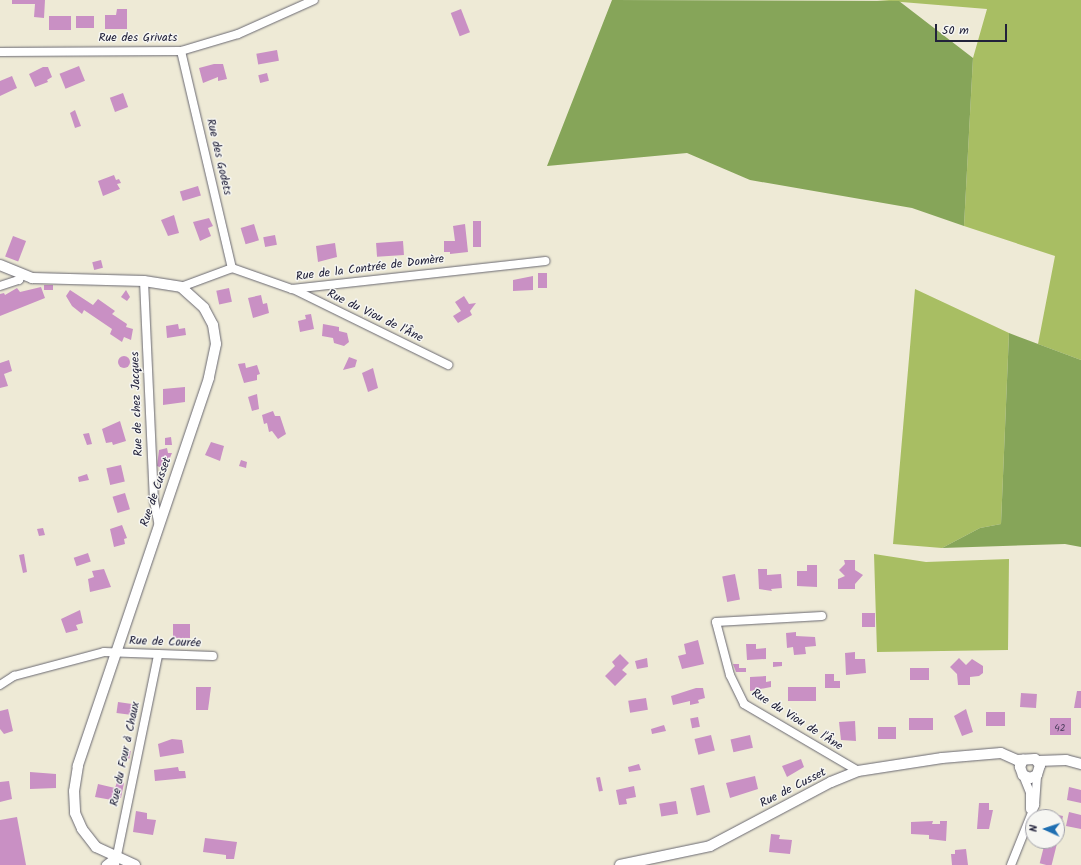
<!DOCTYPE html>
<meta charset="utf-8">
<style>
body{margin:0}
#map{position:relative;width:1081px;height:865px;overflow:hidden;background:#eeead6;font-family:Kalam,sans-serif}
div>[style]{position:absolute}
.green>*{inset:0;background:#a8be63}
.forest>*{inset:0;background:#86a559}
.building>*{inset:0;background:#c990c4;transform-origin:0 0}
.round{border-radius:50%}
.roads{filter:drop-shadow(0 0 1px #696871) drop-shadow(0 0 1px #696871)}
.minor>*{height:8px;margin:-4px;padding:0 4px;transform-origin:4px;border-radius:4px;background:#fff}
.tertiary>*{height:10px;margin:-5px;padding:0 5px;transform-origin:5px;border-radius:5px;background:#fff}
span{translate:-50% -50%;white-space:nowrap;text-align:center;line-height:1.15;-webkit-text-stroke:3px #f6f6f2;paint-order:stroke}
.number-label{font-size:10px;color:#4c3e5d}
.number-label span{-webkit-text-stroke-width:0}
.street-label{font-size:12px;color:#22223b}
.north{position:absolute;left:1025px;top:809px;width:40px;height:40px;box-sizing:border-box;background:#f6f6f2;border:1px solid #a1a1a9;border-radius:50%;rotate:273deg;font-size:11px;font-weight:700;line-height:16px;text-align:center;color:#22223b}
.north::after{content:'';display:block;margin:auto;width:14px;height:18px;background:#1f6fb2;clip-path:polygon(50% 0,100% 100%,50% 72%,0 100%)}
.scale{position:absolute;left:935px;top:24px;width:72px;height:18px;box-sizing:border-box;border:2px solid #22223b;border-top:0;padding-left:5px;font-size:12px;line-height:14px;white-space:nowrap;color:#22223b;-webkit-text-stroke:3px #f6f6f2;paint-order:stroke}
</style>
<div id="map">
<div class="green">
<i style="clip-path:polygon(877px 0,1081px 0,1081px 360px,1038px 344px,1055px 256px,964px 226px,973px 58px,987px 9px)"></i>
<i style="clip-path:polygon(915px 289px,1009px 333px,1001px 524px,980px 528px,942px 548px,893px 544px)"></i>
<i style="clip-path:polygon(874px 554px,926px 562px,1009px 559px,1008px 650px,877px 652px)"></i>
</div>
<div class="forest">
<i style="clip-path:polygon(612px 0,899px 1px,973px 58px,964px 226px,912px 208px,750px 180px,687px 153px,547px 166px)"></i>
<i style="clip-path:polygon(1009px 333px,1081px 360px,1081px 547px,1065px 544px,942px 548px,980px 528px,1001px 524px)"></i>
</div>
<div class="building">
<i style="clip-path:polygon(12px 0,45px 0,44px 18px,34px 17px,35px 4px,12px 4px)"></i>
<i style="clip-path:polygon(117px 9px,127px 9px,127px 29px,105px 29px,105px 15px,116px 15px)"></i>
<i style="left:461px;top:9px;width:25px;height:11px;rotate:69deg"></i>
<i style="left:49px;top:16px;width:22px;height:14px"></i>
<i style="left:76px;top:16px;width:18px;height:12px"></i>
<i style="left:277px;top:50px;width:11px;height:21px;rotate:80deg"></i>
<i style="clip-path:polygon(214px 64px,223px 64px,227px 79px,218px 81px,218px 77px,203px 83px,199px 68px)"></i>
<i style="left:79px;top:66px;width:16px;height:21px;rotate:68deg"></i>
<i style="clip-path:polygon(43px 67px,48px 67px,52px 77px,47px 80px,48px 82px,35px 87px,29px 74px)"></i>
<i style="left:267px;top:73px;width:8px;height:9px;rotate:76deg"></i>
<i style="clip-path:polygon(12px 76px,17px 88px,0 96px,0 81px)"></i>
<i style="left:123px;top:93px;width:15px;height:14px;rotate:70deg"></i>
<i style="clip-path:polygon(75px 110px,81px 126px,75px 128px,70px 113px)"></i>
<i style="clip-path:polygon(114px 175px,116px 180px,119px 179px,121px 183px,117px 184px,120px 189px,103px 196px,98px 181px)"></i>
<i style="left:198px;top:186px;width:10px;height:19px;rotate:73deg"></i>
<i style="clip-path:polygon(174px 215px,179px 233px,168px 236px,161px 220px)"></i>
<i style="clip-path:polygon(209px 218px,213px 226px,208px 228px,211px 236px,200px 241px,193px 222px)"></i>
<i style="left:473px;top:221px;width:8px;height:26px"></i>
<i style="left:254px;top:224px;width:17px;height:14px;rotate:73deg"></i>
<i style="clip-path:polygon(465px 224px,468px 252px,450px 254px,450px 252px,444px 252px,444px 241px,455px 241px,453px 226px)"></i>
<i style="left:275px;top:235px;width:10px;height:12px;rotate:79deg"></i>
<i style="left:13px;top:236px;width:14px;height:22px;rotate:21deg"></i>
<i style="left:403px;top:241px;width:14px;height:27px;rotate:86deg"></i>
<i style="clip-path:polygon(335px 243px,337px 257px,318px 262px,316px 246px)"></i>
<i style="left:101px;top:260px;width:8px;height:9px;rotate:76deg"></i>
<i style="left:547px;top:273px;width:15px;height:9px;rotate:90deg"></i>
<i style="clip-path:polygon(533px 276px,533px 290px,513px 291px,513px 280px)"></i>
<i style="left:44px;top:285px;width:9px;height:5px"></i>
<i style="clip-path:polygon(41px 287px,45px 298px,0 316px,0 294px,4px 293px,5px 295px,17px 288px,20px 292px)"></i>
<i style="left:229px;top:288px;width:14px;height:13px;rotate:78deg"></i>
<i style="clip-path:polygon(70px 290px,93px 305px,98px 299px,115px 311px,112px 314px,127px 324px,126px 327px,133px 329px,131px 340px,124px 337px,122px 342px,110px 334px,112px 329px,84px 310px,82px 314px,72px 306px,66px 296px)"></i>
<i style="clip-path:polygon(126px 290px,130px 297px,127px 301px,121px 297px)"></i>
<i style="clip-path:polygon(261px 295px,263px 304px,267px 303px,269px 313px,253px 318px,248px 298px)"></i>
<i style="clip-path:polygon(464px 296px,469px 304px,476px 303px,470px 311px,472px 315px,458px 323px,453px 316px,461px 311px,455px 302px)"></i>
<i style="clip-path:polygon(311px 314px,314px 329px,300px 332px,298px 321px,306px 319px,305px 315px)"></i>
<i style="clip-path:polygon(178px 324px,179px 329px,185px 328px,186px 335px,167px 338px,166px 326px)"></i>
<i style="clip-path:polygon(323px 324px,339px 327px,339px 331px,347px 333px,349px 342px,344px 346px,334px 343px,333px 338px,322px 336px)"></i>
<i class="round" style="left:118px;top:356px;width:12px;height:12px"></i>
<i style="clip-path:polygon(349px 357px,357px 360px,355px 367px,343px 370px)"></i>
<i style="clip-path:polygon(9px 360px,12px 371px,4px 374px,8px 386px,0 388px,0 363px)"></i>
<i style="clip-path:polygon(245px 363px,246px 368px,257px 365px,260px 374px,257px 375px,257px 380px,244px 383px,238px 364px)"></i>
<i style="clip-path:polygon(373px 368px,378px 388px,368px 392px,362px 373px)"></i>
<i style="clip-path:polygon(185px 387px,185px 402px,163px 405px,163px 389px)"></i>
<i style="clip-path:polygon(257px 394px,259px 409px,252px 411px,248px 397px)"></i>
<i style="clip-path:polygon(273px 411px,275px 416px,280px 416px,286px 434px,278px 439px,272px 431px,269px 432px,267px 423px,264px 424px,262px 415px)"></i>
<i style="clip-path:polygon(120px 421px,126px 441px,113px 445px,112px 442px,106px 443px,102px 429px)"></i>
<i style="clip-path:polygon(89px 433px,92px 444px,87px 445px,83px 434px)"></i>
<i style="clip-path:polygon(171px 437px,172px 445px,165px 445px,165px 438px)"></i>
<i style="clip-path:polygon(211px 442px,224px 446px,220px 461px,205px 455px)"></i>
<i style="clip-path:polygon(167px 448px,168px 453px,172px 453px,169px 460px,165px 459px,162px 468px,157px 466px,159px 450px)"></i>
<i style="clip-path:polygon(241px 460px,247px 462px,246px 468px,239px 466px)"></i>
<i style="left:121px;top:465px;width:17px;height:15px;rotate:77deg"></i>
<i style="clip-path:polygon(87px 474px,89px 480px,79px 482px,78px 477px)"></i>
<i style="left:125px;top:493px;width:17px;height:13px;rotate:73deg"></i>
<i style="clip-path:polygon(122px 525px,127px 538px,124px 539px,125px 544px,114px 547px,110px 529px)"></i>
<i style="clip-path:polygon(43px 528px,45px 535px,39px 536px,37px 529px)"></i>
<i style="left:88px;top:553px;width:9px;height:15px;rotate:72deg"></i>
<i style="clip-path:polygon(24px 554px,27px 572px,23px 573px,19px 555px)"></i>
<i style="clip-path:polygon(844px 560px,855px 560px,855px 570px,863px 575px,855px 584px,855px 589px,838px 589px,838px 579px,845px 576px,839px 570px,845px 564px)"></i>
<i style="clip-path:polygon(807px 565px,817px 565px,817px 587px,797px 586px,797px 571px,807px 571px)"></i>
<i style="clip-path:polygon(104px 569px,111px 587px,90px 592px,88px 579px,94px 577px,92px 571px)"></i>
<i style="clip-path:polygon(758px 569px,767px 569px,767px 575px,781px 574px,782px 588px,771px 589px,772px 591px,759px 589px)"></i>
<i style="left:735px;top:574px;width:26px;height:13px;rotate:79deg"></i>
<i style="clip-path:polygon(80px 610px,83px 623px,76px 625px,78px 630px,66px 633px,61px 619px)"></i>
<i style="left:862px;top:613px;width:13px;height:14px"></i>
<i style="left:173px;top:624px;width:17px;height:14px"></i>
<i style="clip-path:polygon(796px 632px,796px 636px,815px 637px,816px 646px,805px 647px,806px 654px,794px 655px,793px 647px,787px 648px,786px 633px)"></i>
<i style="clip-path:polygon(698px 640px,704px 664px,682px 669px,678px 656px,686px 654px,684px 644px)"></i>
<i style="clip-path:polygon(746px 644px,756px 644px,756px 649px,766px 648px,766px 659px,747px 660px)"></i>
<i style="clip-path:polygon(855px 652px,855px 659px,865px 659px,866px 673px,846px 675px,845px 653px)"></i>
<i style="clip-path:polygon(620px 654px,629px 663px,622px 670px,627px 674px,615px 686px,605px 676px,615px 666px,612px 662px)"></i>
<i style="clip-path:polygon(647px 658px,648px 667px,637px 669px,635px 661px)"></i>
<i style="clip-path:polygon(959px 658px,966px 665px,972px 659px,983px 666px,983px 673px,979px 676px,970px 677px,970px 685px,958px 685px,957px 674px,950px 667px)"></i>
<i style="clip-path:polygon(773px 662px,782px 662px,782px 666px,773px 667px)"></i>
<i style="clip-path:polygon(733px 664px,739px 664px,739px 668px,746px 668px,746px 672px,736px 672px)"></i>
<i style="left:929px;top:668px;width:12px;height:19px;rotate:90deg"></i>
<i style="clip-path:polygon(825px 674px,834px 674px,834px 681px,840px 681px,840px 688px,825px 688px)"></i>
<i style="clip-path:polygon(766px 676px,766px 682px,771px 681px,771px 687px,750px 691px,750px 677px)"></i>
<i style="clip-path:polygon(196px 687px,211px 687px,208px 710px,196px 710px)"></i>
<i style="left:816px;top:687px;width:14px;height:28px;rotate:90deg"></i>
<i style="clip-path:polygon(696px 688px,703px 688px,705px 698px,698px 700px,699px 703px,690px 705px,690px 701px,673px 705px,671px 696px)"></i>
<i style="clip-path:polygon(1077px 691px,1081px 691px,1081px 708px,1074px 708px)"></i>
<i style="left:1021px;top:693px;width:16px;height:14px;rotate:4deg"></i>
<i style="left:646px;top:698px;width:12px;height:18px;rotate:81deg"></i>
<i style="left:118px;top:702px;width:14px;height:11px;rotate:8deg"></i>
<i style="clip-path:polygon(8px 709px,13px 731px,4px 734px,0 729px,0 711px)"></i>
<i style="clip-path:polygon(966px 709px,973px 732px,962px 736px,954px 716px)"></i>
<i style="left:986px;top:712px;width:19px;height:14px"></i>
<i style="left:698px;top:717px;width:10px;height:8px;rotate:79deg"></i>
<i style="left:933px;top:718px;width:12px;height:24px;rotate:90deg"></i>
<i style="left:1050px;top:718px;width:21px;height:17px"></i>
<i style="clip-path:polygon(855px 721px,856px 741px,841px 740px,839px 722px)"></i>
<i style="clip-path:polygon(664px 725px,666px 731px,652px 734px,651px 729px)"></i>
<i style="left:878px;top:727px;width:18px;height:12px"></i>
<i style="left:711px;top:735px;width:16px;height:17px;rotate:76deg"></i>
<i style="left:750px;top:735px;width:13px;height:20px;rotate:77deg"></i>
<i style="clip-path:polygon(172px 739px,182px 740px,184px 753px,160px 757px,158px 744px)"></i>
<i style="left:126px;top:750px;width:5px;height:8px;rotate:11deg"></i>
<i style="clip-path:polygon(801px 759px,804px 767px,787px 777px,782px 766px)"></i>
<i style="clip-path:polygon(639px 764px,641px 770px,629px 772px,628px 767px)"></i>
<i style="clip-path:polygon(178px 767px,179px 771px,185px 771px,186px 778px,155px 781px,154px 770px)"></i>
<i style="clip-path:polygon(30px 772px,56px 774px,56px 788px,30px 789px)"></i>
<i style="clip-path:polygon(755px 776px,758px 789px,730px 798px,726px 783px)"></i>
<i style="left:600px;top:777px;width:14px;height:4px;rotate:78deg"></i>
<i style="clip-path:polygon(9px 781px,12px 799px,0 802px,0 782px)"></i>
<i style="clip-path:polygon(117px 782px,124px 783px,121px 798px,113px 797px,112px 800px,95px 797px,98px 784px,115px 788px)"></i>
<i style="left:704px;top:785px;width:28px;height:14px;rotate:77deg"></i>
<i style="clip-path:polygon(634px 786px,636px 797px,626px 799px,627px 804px,619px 805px,616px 790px)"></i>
<i style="clip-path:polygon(1069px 787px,1081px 790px,1081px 803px,1067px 800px)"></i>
<i style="left:676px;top:801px;width:13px;height:17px;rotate:81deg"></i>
<i style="clip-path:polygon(979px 803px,989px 803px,989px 810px,993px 810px,989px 829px,977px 829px)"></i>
<i style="clip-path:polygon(136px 811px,147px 813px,147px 819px,156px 820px,153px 835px,133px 832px)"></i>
<i style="clip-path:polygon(1069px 812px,1081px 815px,1081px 829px,1066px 826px)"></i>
<i style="clip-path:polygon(1053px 814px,1063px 816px,1060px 830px,1057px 829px,1057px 817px,1052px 817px)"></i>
<i style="clip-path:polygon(17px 817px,26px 865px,0 865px,0 820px)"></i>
<i style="clip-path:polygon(933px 821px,932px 824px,940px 824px,940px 821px,947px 821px,946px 841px,929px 839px,929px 835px,911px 834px,911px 822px)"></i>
<i style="clip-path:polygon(771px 834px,780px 835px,779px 839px,792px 840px,790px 854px,769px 852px)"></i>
<i style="clip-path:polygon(205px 838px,237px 842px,234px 859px,226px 859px,226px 855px,203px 852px)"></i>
<i style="left:1045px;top:842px;width:12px;height:22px;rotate:14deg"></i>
<i style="clip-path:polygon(966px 849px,968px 865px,952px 865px,951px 854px,955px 854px,955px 850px)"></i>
</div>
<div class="roads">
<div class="minor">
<i style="left:181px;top:51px;width:223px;rotate:76.8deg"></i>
<i style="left:0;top:52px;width:181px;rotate:-0.3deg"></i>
<i style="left:181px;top:51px;width:59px;rotate:-16.6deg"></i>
<i style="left:238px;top:34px;width:83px;rotate:-24.1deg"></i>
<i style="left:144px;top:281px;width:220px;rotate:87.4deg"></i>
<i style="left:154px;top:501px;width:25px;rotate:79deg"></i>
<i style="left:0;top:286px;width:20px;rotate:-18deg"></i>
<i style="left:19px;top:280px;width:4px;rotate:-63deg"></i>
<i style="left:181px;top:287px;width:54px;rotate:-20.4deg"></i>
<i style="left:232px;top:268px;width:64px;rotate:19.3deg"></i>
<i style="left:292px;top:289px;width:255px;rotate:-6.3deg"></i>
<i style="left:293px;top:289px;width:173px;rotate:26.1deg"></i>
<i style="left:822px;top:616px;width:106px;rotate:176.8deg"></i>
<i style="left:716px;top:622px;width:55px;rotate:75.2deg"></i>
<i style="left:730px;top:675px;width:32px;rotate:64deg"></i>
<i style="left:744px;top:704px;width:132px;rotate:30.4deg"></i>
<i style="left:0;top:685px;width:17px;rotate:-33deg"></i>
<i style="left:14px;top:676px;width:93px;rotate:-14.9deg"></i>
<i style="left:104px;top:652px;width:109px;rotate:2.1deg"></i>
<i style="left:1023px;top:775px;width:18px;rotate:68deg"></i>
<i style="left:1030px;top:792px;width:17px;rotate:90deg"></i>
<i style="left:106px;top:865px;width:11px;rotate:-38deg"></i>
<i style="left:115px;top:865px;width:214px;rotate:-78.4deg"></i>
<i style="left:1011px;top:865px;width:65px;rotate:-68.2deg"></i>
<i style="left:1035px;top:805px;width:30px;rotate:-86deg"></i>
</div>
<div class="tertiary">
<i style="left:0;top:265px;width:35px;rotate:22deg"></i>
<i style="left:32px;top:278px;width:112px;rotate:1.5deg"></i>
<i style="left:144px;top:281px;width:37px;rotate:9deg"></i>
<i style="left:181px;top:287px;width:31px;rotate:42deg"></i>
<i style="left:204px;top:308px;width:19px;rotate:62deg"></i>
<i style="left:213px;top:325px;width:19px;rotate:81deg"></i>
<i style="left:216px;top:344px;width:35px;rotate:102deg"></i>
<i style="left:209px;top:378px;width:410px;rotate:108.7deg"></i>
<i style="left:78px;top:766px;width:25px;rotate:99deg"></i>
<i style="left:74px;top:791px;width:22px;rotate:87deg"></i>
<i style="left:75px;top:813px;width:17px;rotate:66deg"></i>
<i style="left:82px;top:829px;width:23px;rotate:52deg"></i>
<i style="left:96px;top:847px;width:43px;rotate:24.8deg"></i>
<i style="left:1038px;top:761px;width:28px;rotate:-2deg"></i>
<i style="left:1066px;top:760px;width:16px;rotate:15deg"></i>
<i style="left:620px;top:865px;width:92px;rotate:-11.9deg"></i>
<i style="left:710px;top:846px;width:137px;rotate:-27.9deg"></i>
<i style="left:831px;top:782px;width:29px;rotate:-22deg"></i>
<i style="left:858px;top:771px;width:85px;rotate:-8.8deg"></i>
<i style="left:942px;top:758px;width:59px;rotate:-4.8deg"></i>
<i style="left:1001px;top:753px;width:17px;rotate:24deg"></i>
<i style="left:1017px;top:760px;width:18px;rotate:-3deg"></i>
<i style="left:1035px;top:759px;width:8px;rotate:50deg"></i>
<i style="left:1040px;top:765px;width:10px;rotate:107deg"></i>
<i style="left:1037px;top:775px;width:8px;rotate:157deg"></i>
<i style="left:1030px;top:778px;width:8px;rotate:-157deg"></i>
<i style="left:1023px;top:775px;width:9px;rotate:-111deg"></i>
<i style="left:1020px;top:767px;width:8px;rotate:-67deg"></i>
</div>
</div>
<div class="number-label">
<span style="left:1060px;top:729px">42</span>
</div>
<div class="street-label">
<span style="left:138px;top:38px">Rue des Grivats</span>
<span style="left:219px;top:157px;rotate:77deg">Rue des Godets</span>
<span style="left:370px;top:268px;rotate:-7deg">Rue de la Contrée de Domère</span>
<span style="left:375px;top:316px;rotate:26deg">Rue du Viou de l'Âne</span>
<span style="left:137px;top:404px;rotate:-92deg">Rue de chez Jacques</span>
<span style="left:156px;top:492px;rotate:-71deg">Rue de Cusset</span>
<span style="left:165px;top:642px;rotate:2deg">Rue de Courée</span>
<span style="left:797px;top:720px;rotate:32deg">Rue du Viou de l'Âne</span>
<span style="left:125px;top:754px;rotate:-78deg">Rue du Four à Chaux</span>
<span style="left:793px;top:788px;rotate:-27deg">Rue de Cusset</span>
</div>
<div class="north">N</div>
<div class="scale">50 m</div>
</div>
